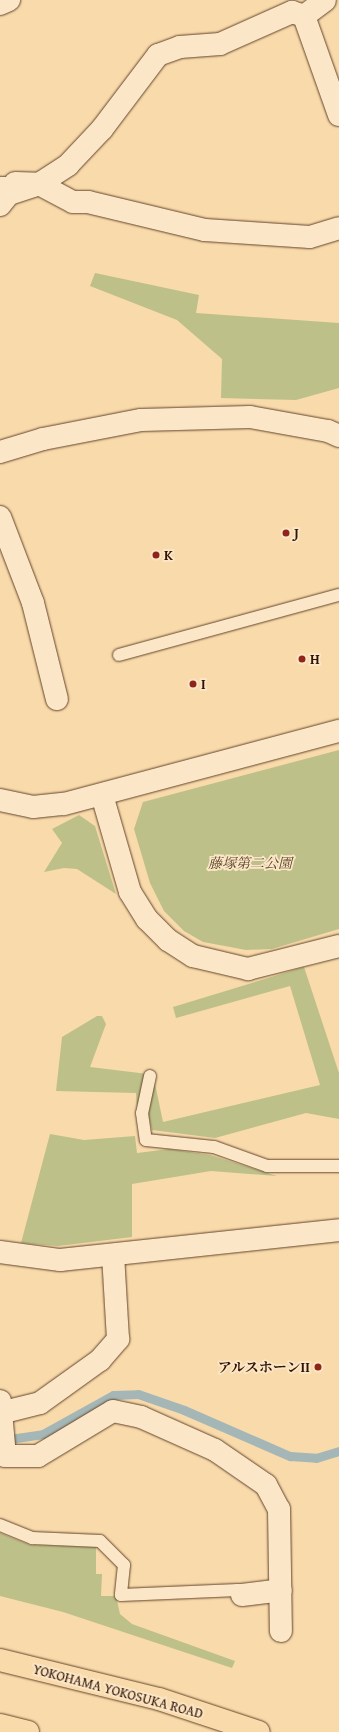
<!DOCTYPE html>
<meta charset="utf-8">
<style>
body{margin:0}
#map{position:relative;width:339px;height:1732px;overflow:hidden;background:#f9daab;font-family:"Gentium Book Plus","Noto Serif JP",serif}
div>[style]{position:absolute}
.green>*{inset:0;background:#bec089}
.stream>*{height:9px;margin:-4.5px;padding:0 4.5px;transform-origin:4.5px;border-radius:4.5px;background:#a4b7b6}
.roads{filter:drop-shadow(0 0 1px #63452b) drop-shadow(0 0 1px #63452b)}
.service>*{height:12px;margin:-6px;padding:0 6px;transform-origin:6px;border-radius:6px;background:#fbe7c8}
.minor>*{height:22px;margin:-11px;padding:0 11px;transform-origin:11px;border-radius:11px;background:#fbe7c8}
.motorway>*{height:22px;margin:-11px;padding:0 11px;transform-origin:11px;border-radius:11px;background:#f9daab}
.dots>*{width:11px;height:11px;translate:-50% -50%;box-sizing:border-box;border:2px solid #fbe7c8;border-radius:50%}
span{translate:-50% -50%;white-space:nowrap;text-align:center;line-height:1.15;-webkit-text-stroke:3.5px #fbe7c8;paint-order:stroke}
.poi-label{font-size:14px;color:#311300;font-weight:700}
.left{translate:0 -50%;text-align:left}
.right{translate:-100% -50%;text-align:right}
.park-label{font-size:14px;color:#5b4729;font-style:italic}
.street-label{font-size:14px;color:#311300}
</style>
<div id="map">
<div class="green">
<i style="clip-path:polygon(95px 273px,199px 295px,196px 313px,339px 323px,339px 388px,296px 400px,221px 398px,222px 359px,177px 320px,90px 286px)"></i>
<i style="clip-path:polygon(339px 750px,339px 929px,272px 949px,246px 950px,203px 942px,184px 931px,164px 911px,150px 883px,134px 829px,143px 802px)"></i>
<i style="clip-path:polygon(79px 815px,95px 826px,116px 894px,77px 869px,64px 868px,44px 872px,62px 843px,52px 829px)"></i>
<i style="clip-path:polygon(304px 967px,339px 1073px,339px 1119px,306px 1113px,215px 1138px,152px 1130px,147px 1108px,154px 1079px,163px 1122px,320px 1085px,290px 986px,176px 1018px,173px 1007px)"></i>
<i style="clip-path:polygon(97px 1016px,102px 1016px,106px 1024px,90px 1067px,148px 1074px,137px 1111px,136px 1093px,56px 1091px,62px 1037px)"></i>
<i style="clip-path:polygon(50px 1134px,84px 1140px,135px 1136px,137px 1153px,169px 1149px,210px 1155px,277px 1176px,211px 1171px,132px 1184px,132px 1237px,58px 1246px,21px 1243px)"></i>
<i style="clip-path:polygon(0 1533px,30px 1545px,96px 1547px,96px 1574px,102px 1574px,101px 1596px,116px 1596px,120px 1614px,132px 1624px,235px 1661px,232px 1668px,63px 1612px,0 1596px)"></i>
</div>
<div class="stream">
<i style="left:3px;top:1440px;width:40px;rotate:-8.5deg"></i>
<i style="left:43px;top:1434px;width:80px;rotate:-29.1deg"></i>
<i style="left:113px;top:1395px;width:25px;rotate:-2deg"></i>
<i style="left:138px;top:1394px;width:49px;rotate:19.2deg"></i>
<i style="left:184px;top:1410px;width:116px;rotate:23.5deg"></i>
<i style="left:290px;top:1456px;width:26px;rotate:4deg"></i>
<i style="left:316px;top:1458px;width:24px;rotate:-17deg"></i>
</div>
<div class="roads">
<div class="service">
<i style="left:0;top:183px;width:15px"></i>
<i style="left:119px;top:655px;width:228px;rotate:-15.3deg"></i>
<i style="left:150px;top:1076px;width:38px;rotate:102deg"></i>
<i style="left:142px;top:1113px;width:27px;rotate:82deg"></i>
<i style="left:146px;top:1140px;width:68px;rotate:5.9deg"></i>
<i style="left:214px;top:1147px;width:56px;rotate:19.7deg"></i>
<i style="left:267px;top:1166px;width:72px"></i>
<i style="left:0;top:1525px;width:35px;rotate:22deg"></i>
<i style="left:32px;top:1538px;width:68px;rotate:2.5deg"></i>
<i style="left:100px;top:1541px;width:34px;rotate:45deg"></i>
<i style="left:124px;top:1565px;width:30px;rotate:96deg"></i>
<i style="left:121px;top:1595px;width:117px;rotate:-2.4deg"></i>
<i style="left:238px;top:1590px;width:6px;rotate:51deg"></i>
</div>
<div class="minor">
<i style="left:0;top:4px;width:10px;rotate:-24deg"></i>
<i style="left:304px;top:16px;width:105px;rotate:70.5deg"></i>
<i style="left:15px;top:183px;width:24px;rotate:2deg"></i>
<i style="left:39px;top:184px;width:35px;rotate:-33deg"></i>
<i style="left:68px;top:165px;width:50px;rotate:-46.6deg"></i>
<i style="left:102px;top:129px;width:93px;rotate:-52.9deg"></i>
<i style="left:158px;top:55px;width:23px;rotate:-20deg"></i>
<i style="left:180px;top:47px;width:40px;rotate:-4.3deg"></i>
<i style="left:220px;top:44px;width:79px;rotate:-24deg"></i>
<i style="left:292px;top:12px;width:13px;rotate:18deg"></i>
<i style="left:304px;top:16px;width:26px;rotate:-37deg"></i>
<i style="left:0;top:205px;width:14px;rotate:-51deg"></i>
<i style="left:9px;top:194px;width:32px;rotate:-18deg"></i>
<i style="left:39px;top:184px;width:38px;rotate:28deg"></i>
<i style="left:73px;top:202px;width:15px"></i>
<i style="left:88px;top:202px;width:120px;rotate:13.5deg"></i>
<i style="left:205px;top:230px;width:105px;rotate:3.8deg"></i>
<i style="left:310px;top:237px;width:30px;rotate:-17deg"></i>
<i style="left:0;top:452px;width:45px;rotate:-16.8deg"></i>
<i style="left:43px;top:439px;width:100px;rotate:-11deg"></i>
<i style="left:141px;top:420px;width:109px;rotate:-1.6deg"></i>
<i style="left:250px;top:417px;width:79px;rotate:10.2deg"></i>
<i style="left:328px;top:431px;width:12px;rotate:24deg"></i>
<i style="left:0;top:517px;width:92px;rotate:69deg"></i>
<i style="left:33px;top:603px;width:99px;rotate:76deg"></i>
<i style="left:102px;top:795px;width:101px;rotate:73.9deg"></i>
<i style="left:130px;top:892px;width:32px;rotate:58deg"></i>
<i style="left:147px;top:919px;width:30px;rotate:45deg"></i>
<i style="left:168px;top:940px;width:30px;rotate:33deg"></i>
<i style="left:193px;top:956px;width:57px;rotate:13.3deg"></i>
<i style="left:248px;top:969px;width:94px;rotate:-14.2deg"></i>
<i style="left:0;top:800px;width:34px;rotate:12deg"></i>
<i style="left:33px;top:807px;width:31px;rotate:-6deg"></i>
<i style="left:64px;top:804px;width:285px;rotate:-14.9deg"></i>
<i style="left:0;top:1252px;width:61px;rotate:7.6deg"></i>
<i style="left:60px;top:1260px;width:281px;rotate:-6.1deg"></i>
<i style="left:0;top:1401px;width:55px;rotate:84.8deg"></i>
<i style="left:5px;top:1456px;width:33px"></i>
<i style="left:38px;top:1456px;width:87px;rotate:-31deg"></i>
<i style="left:113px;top:1411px;width:29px;rotate:12deg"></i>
<i style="left:141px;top:1417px;width:81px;rotate:24deg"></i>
<i style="left:215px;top:1450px;width:62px;rotate:34.5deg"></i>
<i style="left:266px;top:1485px;width:27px;rotate:62deg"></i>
<i style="left:279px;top:1509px;width:122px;rotate:89.1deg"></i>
<i style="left:0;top:1413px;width:41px;rotate:-14deg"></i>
<i style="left:40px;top:1403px;width:74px;rotate:-35.6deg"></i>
<i style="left:100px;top:1360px;width:28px;rotate:-49deg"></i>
<i style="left:118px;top:1339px;width:84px;rotate:-93.4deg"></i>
<i style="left:242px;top:1595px;width:39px;rotate:-7deg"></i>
</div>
<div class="motorway">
<i style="left:0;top:1660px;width:164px;rotate:13.8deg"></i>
<i style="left:159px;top:1699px;width:105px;rotate:18.3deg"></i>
<i style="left:0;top:1725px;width:29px;rotate:14deg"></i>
</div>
</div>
<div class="dots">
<i style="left:286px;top:533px;background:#8f2418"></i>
<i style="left:156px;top:555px;background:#8f2418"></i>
<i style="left:302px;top:659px;background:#8f2418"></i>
<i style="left:193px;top:684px;background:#8f2418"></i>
<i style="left:318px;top:1367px;background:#8f2418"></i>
</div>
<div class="poi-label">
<span class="left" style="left:294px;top:533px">J</span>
<span class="left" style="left:164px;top:555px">K</span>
<span class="left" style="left:310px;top:659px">H</span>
<span class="left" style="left:201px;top:684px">I</span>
<span class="right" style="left:310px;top:1367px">アルスホーンⅡ</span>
</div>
<div class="park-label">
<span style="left:250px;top:863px">藤塚第二公園</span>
</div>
<div class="street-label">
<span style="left:118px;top:1691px;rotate:15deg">YOKOHAMA YOKOSUKA ROAD</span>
</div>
</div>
